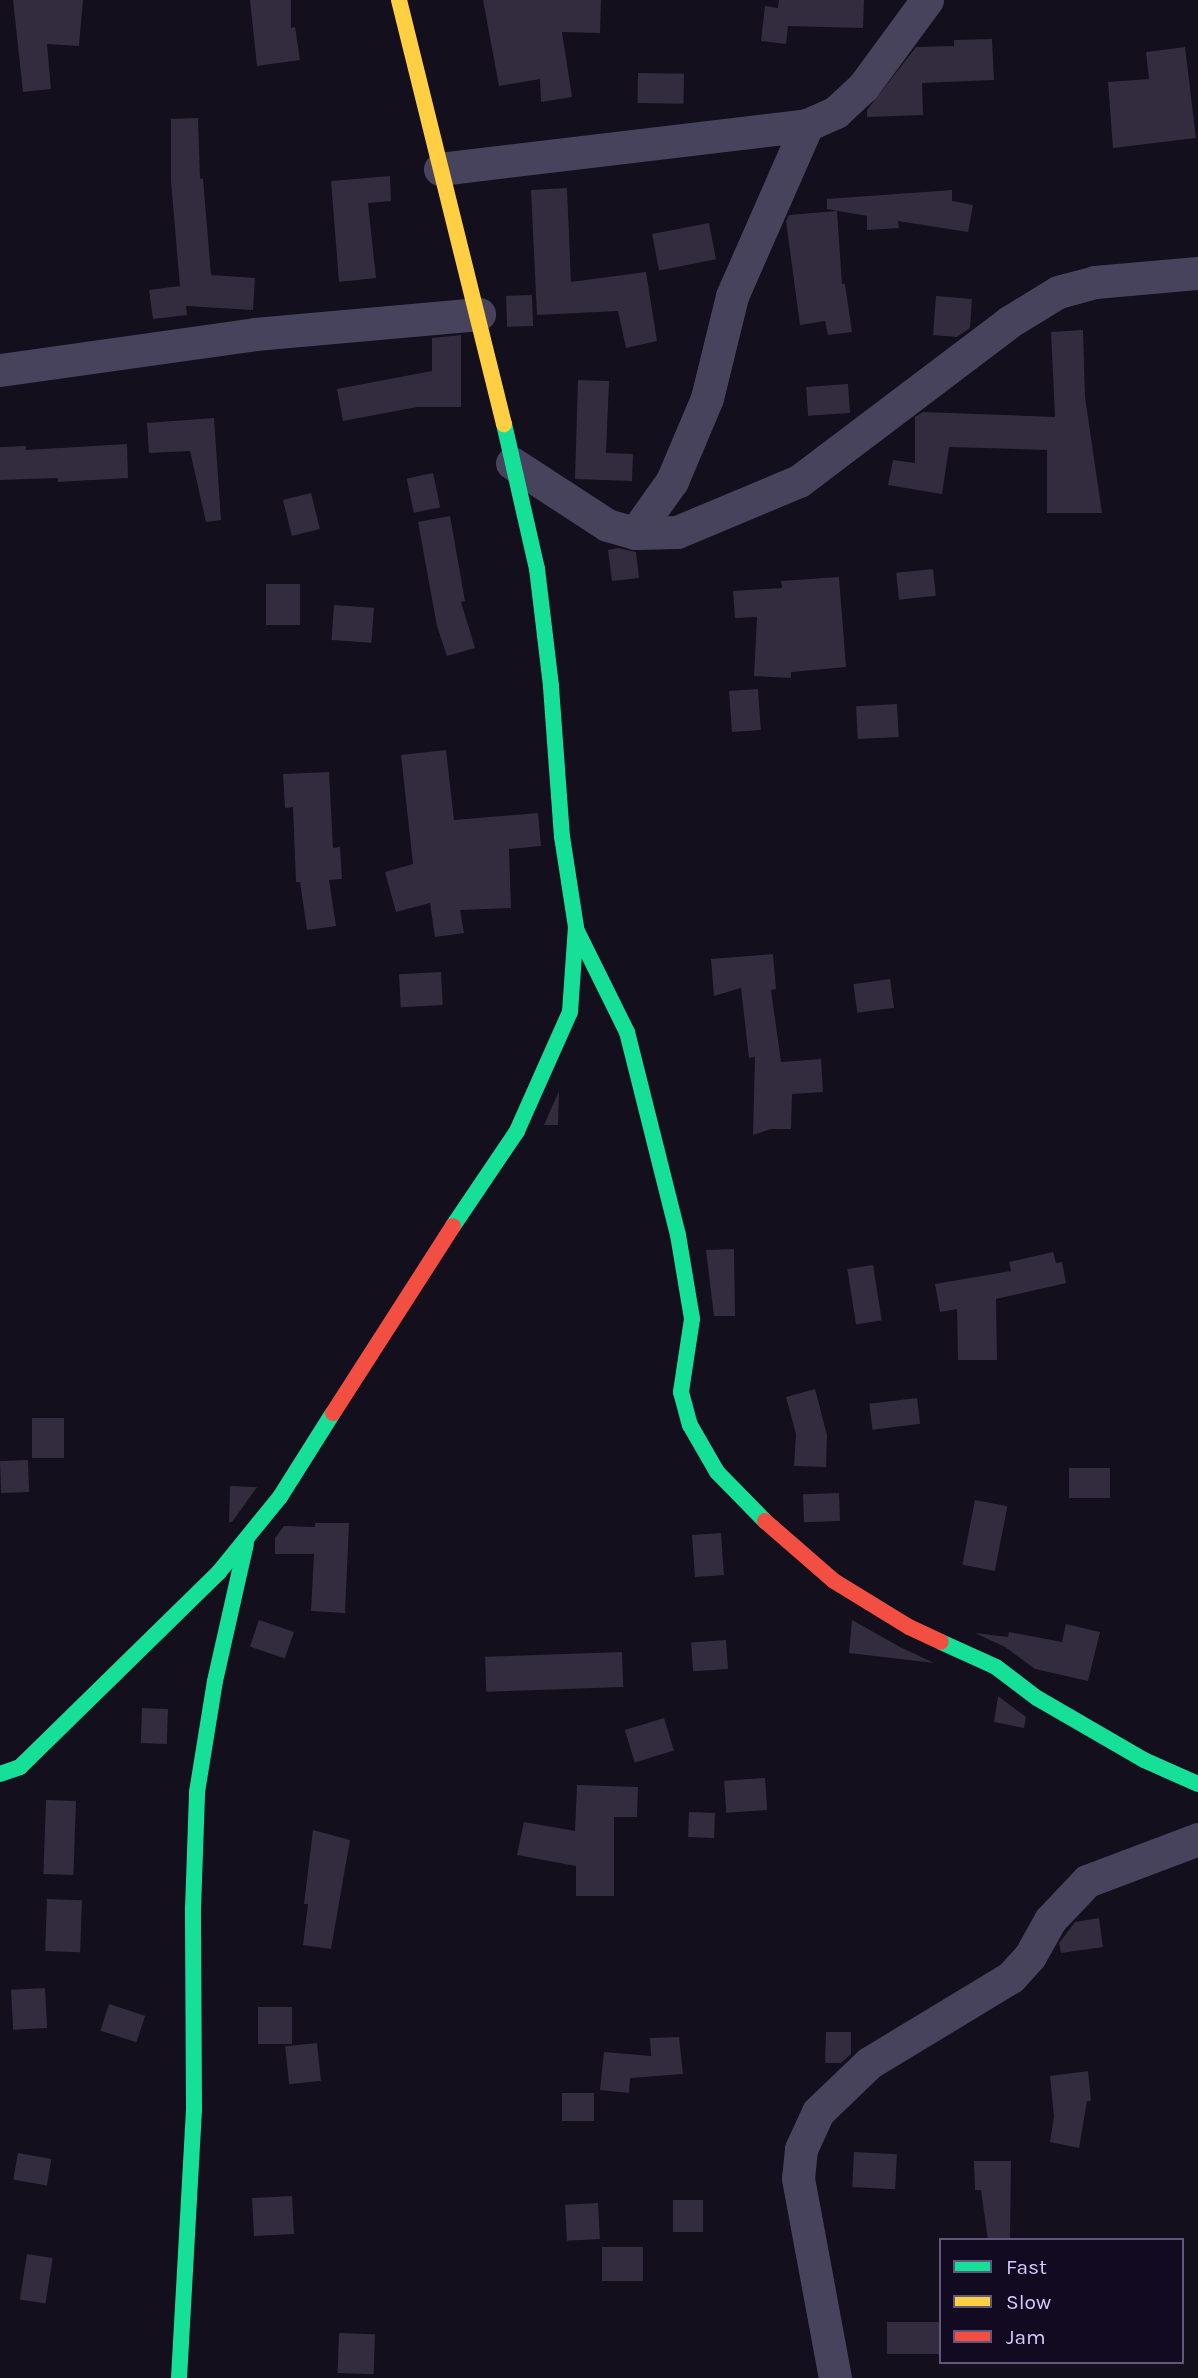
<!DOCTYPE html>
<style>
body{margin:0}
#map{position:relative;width:1198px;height:2378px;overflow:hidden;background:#130f1c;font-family:Karla,sans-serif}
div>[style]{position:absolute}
.building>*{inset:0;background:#322c3e;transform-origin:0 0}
.street>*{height:33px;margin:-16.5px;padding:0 16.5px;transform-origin:16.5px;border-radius:16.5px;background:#48435d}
.fast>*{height:16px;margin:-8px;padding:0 8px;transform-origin:8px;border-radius:8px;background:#16e098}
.slow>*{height:16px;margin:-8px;padding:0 8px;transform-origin:8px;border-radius:8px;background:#ffcf43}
.jam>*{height:16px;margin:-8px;padding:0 8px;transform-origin:8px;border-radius:8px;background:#f24e42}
span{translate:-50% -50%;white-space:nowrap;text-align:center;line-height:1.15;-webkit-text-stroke:6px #110a21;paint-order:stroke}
.legend{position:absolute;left:939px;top:2238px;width:245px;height:126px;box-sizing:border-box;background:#110a21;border:2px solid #61577a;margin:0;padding:9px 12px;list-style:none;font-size:21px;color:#d8caff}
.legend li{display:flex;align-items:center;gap:14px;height:35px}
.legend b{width:35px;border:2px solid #61577a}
</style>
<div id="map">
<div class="building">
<div style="clip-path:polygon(13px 0,83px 0,79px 46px,47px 44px,51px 89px,23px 92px)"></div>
<div style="clip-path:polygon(250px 0,291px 0,291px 28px,295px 27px,300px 60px,257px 66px)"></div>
<div style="clip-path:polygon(483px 0,601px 0,600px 33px,562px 32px,572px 97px,541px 102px,540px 79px,499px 86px)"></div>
<div style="clip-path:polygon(779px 0,864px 0,863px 28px,788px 26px,786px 44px,761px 41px,765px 6px,778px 8px)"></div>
<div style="clip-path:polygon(992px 39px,994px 80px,922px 83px,923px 115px,867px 117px,867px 110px,916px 47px,954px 46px,954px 40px)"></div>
<div style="clip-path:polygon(1185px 47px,1196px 138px,1113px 148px,1108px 82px,1149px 79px,1146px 52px)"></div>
<div style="left:638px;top:73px;width:46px;height:30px;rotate:1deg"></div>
<div style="clip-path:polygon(198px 118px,200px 179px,203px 178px,211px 275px,255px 278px,253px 310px,186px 306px,187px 315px,153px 319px,149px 290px,180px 286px,171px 181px,171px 119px)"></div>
<div style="clip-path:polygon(390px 176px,391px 201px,368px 203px,376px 278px,339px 282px,331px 181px)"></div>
<div style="clip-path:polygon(567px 188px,571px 282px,646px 272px,657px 341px,626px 348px,618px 311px,537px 315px,531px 190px)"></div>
<div style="clip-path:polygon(952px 190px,952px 201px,973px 205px,968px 232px,898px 221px,899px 228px,867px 230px,867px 216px,827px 209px,827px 199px)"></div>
<div style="clip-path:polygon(837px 211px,842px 284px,845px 284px,852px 332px,828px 335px,825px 321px,800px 325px,786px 221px,789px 215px)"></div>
<div style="left:709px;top:223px;width:37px;height:58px;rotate:79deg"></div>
<div style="left:532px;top:295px;width:31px;height:26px;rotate:88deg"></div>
<div style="clip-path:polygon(936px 296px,972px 299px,970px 328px,957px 337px,933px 335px)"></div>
<div style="clip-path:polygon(1083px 330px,1085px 397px,1102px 513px,1047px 513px,1047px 450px,949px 447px,942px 494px,888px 485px,893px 460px,915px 463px,915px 417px,923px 412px,1055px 417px,1051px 332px)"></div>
<div style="clip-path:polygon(461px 335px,461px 407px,417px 407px,343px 421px,337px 389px,432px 371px,432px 338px)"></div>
<div style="clip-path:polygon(578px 380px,609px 381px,606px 453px,633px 454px,632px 481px,575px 479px)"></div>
<div style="left:848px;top:384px;width:29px;height:42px;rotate:86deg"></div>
<div style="clip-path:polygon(214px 418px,221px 520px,206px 522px,190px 451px,149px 453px,147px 423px)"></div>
<div style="clip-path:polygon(127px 444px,128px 478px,58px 482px,58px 478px,0 480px,0 447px,26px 446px,26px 450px)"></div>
<div style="left:433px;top:473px;width:35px;height:27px;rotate:78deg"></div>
<div style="left:311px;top:493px;width:37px;height:29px;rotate:76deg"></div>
<div style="clip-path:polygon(450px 516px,465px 601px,461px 602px,475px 648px,447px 656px,437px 626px,418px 522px)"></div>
<div style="clip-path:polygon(618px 548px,636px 552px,639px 578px,612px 581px,608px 550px)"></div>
<div style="left:933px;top:569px;width:27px;height:37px;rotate:84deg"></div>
<div style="clip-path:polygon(839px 577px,846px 667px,791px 672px,791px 678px,754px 676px,757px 617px,735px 618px,733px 591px,782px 588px,781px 581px)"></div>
<div style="left:266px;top:584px;width:34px;height:41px"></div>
<div style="left:334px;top:605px;width:40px;height:35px;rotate:4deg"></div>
<div style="left:758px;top:689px;width:41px;height:29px;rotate:86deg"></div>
<div style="left:897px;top:704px;width:33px;height:41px;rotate:87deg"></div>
<div style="clip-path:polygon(446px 750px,454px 820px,538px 813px,541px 846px,509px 849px,511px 908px,460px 910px,464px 933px,435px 937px,430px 903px,396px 912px,385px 872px,413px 864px,401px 755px)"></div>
<div style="clip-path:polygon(329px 772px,333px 848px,340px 847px,342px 879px,329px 880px,336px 926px,307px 930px,300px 882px,296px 882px,293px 807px,285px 808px,283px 774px)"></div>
<div style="clip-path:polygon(773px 954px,776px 989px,771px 990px,781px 1062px,821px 1059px,823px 1092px,792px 1094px,791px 1129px,771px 1129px,753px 1135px,755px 1057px,749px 1058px,741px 988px,714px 996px,711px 959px)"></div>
<div style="left:441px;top:972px;width:33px;height:42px;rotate:87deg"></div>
<div style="left:890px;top:979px;width:29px;height:37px;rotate:82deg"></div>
<div style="clip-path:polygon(559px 1091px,558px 1125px,544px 1125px)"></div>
<div style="clip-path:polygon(734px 1249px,735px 1316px,714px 1316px,706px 1250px)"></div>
<div style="clip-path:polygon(1053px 1252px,1056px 1263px,1062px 1262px,1066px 1283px,996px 1299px,997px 1360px,958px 1360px,957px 1309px,940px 1312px,935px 1284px,1011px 1271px,1009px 1262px)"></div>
<div style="left:873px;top:1265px;width:56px;height:26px;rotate:81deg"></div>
<div style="clip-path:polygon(815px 1389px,827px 1435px,826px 1467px,794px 1466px,796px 1434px,786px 1397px)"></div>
<div style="left:917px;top:1398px;width:26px;height:48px;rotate:83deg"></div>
<div style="left:32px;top:1418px;width:32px;height:40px"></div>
<div style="left:28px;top:1460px;width:32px;height:28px;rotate:88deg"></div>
<div style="left:1069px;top:1468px;width:41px;height:30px"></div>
<div style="clip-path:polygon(230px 1486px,257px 1487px,232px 1522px,229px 1522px)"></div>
<div style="left:839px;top:1493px;width:28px;height:36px;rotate:88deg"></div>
<div style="left:975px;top:1500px;width:33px;height:66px;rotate:11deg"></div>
<div style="clip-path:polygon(315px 1523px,349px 1523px,345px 1613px,311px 1611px,314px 1554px,275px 1554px,275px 1538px,284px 1526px,315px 1527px)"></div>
<div style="left:721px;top:1533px;width:42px;height:29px;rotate:86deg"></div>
<div style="left:259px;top:1620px;width:37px;height:28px;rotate:19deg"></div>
<div style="clip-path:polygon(852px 1620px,900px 1647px,934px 1663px,849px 1653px)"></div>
<div style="clip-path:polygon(1066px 1624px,1100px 1632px,1088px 1681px,1035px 1669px,1005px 1647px,975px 1633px,1008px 1637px,1009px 1632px,1062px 1642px)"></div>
<div style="left:726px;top:1640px;width:29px;height:35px;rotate:86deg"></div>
<div style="left:622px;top:1652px;width:35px;height:137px;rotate:88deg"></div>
<div style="clip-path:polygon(998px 1696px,1026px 1717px,1024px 1728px,994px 1722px)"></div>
<div style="left:142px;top:1708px;width:26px;height:35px;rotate:2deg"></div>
<div style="left:664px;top:1718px;width:34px;height:41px;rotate:73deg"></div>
<div style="left:765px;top:1778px;width:32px;height:41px;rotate:86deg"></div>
<div style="clip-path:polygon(577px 1785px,638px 1787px,637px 1817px,614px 1817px,614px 1896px,576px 1896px,576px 1866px,517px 1855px,524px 1822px,575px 1831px)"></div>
<div style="left:46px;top:1800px;width:30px;height:74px;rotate:2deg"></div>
<div style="left:689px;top:1812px;width:26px;height:25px;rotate:2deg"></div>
<div style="clip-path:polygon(313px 1830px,350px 1840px,331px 1949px,303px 1945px,308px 1904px,304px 1904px)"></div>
<div style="left:47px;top:1899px;width:35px;height:52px;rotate:2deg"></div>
<div style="clip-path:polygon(1099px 1918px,1103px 1947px,1061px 1953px,1059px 1943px,1075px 1922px)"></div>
<div style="left:45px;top:1988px;width:40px;height:34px;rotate:87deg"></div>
<div style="left:109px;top:2004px;width:38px;height:28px;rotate:18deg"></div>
<div style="left:292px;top:2007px;width:37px;height:34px;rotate:90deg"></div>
<div style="clip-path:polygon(826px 2032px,851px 2032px,851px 2054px,841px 2063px,825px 2063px)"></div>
<div style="clip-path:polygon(679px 2037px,683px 2074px,630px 2078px,629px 2093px,600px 2090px,604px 2052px,651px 2056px,650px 2038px)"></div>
<div style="left:317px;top:2043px;width:38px;height:32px;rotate:84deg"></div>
<div style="clip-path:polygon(1088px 2071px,1091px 2101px,1087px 2101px,1079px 2148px,1050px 2142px,1054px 2117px,1050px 2076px)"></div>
<div style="left:562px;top:2093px;width:32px;height:28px"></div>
<div style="left:854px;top:2152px;width:43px;height:35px;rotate:3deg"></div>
<div style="left:18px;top:2153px;width:34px;height:27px;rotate:10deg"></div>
<div style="clip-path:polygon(974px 2161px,1011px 2161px,1010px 2240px,988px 2240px,981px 2190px,975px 2190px)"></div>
<div style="left:292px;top:2196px;width:38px;height:40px;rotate:87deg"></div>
<div style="left:703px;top:2200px;width:32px;height:30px;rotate:90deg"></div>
<div style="left:598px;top:2203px;width:36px;height:33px;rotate:87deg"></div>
<div style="left:602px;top:2247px;width:41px;height:34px"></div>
<div style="left:27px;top:2254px;width:26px;height:46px;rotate:9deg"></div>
<div style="left:941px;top:2322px;width:32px;height:54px;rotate:90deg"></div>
<div style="left:339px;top:2333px;width:36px;height:40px;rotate:2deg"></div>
</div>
<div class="street">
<div style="left:440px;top:169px;width:370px;rotate:-6.8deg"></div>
<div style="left:807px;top:125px;width:32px;rotate:-24deg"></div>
<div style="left:836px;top:112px;width:37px;rotate:-43deg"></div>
<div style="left:863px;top:87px;width:108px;rotate:-53.7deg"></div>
<div style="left:0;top:370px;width:258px;rotate:-8deg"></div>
<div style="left:255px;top:334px;width:225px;rotate:-5.1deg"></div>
<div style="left:512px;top:463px;width:113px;rotate:33.1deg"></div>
<div style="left:607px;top:525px;width:29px;rotate:16deg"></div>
<div style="left:635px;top:533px;width:42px;rotate:-1.4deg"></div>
<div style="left:677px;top:532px;width:132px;rotate:-22.7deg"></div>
<div style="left:799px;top:481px;width:263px;rotate:-37.1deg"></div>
<div style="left:1009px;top:322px;width:57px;rotate:-31.5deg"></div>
<div style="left:1058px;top:292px;width:38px;rotate:-15deg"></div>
<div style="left:1095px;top:282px;width:103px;rotate:-5deg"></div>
<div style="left:635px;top:533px;width:64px;rotate:-54.6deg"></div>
<div style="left:672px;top:481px;width:90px;rotate:-67.1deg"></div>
<div style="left:707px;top:398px;width:105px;rotate:-76.2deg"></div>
<div style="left:732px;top:296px;width:187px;rotate:-66.3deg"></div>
<div style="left:835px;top:2378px;width:203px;rotate:-100.5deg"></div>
<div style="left:798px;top:2178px;width:29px;rotate:-84deg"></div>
<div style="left:801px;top:2149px;width:41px;rotate:-65.3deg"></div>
<div style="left:818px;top:2112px;width:71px;rotate:-43.9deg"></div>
<div style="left:869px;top:2063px;width:166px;rotate:-31.2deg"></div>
<div style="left:1011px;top:1977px;width:28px;rotate:-48deg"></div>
<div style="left:1030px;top:1956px;width:41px;rotate:-60.9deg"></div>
<div style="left:1050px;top:1920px;width:54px;rotate:-46.5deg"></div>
<div style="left:1087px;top:1881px;width:119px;rotate:-20.7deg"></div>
</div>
<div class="fast">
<div style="left:576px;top:929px;width:115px;rotate:63.7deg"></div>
<div style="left:627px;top:1032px;width:209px;rotate:75.9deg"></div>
<div style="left:678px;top:1235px;width:85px;rotate:80.5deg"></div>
<div style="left:692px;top:1319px;width:74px;rotate:98.6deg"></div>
<div style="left:681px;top:1392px;width:34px;rotate:75deg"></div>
<div style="left:690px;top:1425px;width:54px;rotate:60.1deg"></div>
<div style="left:717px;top:1472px;width:69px;rotate:45.6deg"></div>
<div style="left:453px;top:1226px;width:115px;rotate:-56deg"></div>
<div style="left:517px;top:1131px;width:130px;rotate:-66deg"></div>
<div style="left:570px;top:1012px;width:85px;rotate:-86deg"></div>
<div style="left:576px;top:927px;width:91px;rotate:-98.8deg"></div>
<div style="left:562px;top:837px;width:151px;rotate:-94.2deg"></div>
<div style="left:551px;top:686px;width:118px;rotate:-96.8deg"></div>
<div style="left:537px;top:569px;width:149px;rotate:-102.8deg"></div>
<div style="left:941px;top:1642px;width:60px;rotate:24.4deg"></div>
<div style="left:996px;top:1667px;width:51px;rotate:37.1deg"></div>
<div style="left:1037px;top:1698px;width:124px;rotate:30.1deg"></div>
<div style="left:1144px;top:1760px;width:59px;rotate:24deg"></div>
<div style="left:0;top:1774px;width:21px;rotate:-19deg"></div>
<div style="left:20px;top:1767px;width:279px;rotate:-44.4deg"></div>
<div style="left:219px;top:1572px;width:97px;rotate:-50.9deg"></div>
<div style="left:280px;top:1497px;width:99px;rotate:-57.8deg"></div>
<div style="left:179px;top:2378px;width:268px;rotate:-86.8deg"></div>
<div style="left:194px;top:2110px;width:201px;rotate:-90.3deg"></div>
<div style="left:193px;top:1909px;width:117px;rotate:-88deg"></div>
<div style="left:197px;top:1792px;width:112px;rotate:-80.8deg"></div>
<div style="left:215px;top:1681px;width:141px;rotate:-77.3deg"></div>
</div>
<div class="slow">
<div style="left:399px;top:0;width:437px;rotate:76.1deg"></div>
</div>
<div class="jam">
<div style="left:333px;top:1413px;width:222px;rotate:-57.3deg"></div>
<div style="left:765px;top:1521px;width:91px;rotate:41deg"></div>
<div style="left:834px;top:1581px;width:88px;rotate:31.5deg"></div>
<div style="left:909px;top:1627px;width:35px;rotate:25deg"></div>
</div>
<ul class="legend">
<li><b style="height:9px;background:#16e098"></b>Fast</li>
<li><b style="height:9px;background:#ffcf43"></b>Slow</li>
<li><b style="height:9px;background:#f24e42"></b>Jam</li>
</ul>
</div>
